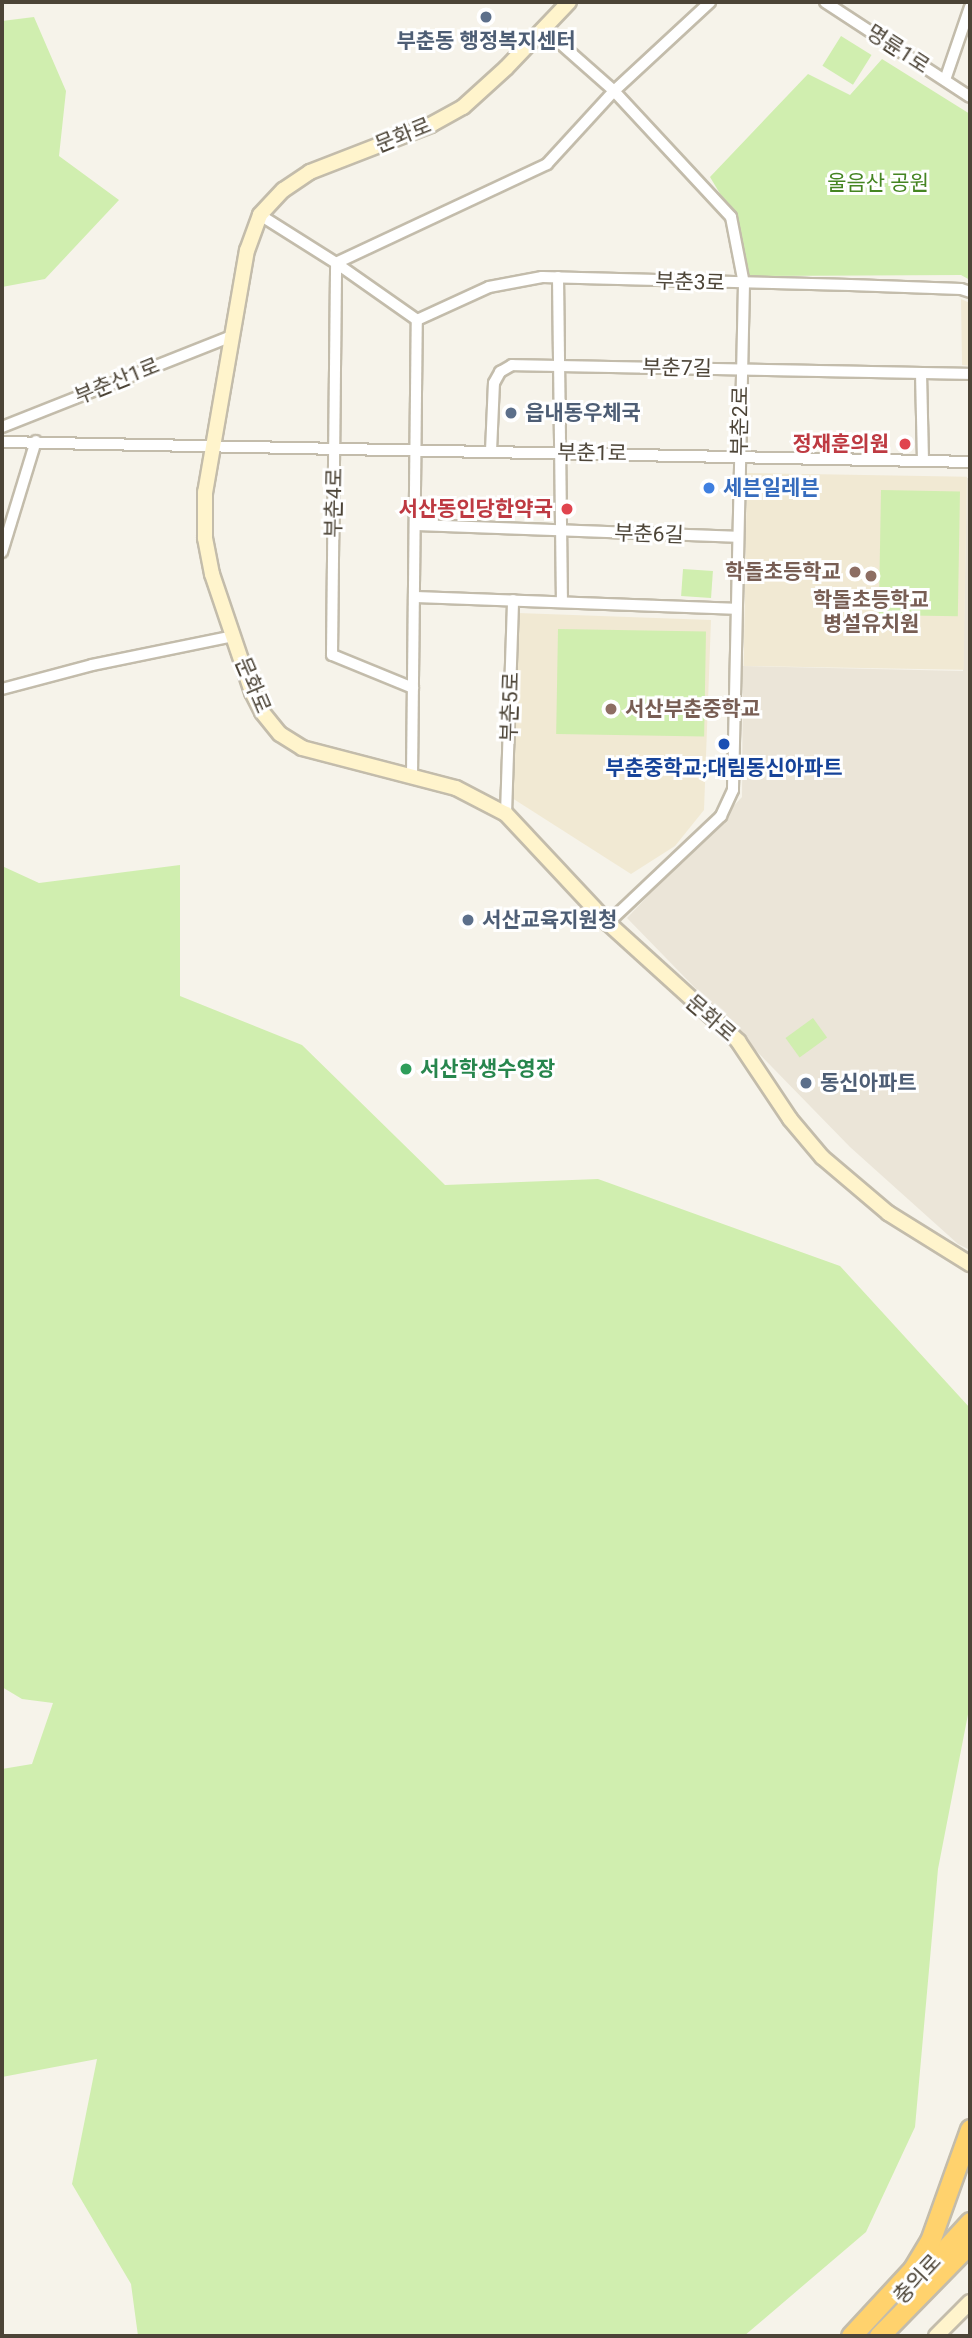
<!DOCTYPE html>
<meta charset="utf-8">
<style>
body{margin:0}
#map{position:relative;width:972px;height:2338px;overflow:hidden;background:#f6f3ea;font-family:Roboto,"Noto Sans KR",sans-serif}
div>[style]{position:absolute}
.residential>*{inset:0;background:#ebe5d8}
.education>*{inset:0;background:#f1e9d3;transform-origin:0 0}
.green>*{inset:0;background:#d0eeaf;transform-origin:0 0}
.roads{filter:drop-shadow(2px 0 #c3bcab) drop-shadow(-2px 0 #c3bcab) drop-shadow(0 2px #c3bcab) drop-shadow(0 -2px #c3bcab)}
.street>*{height:10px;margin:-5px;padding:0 5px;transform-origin:5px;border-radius:5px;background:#fff}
.secondary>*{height:14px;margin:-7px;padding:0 7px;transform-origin:7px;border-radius:7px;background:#fff4cc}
.highway>*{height:19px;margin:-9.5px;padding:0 9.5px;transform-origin:9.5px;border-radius:9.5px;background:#ffd26d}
.dots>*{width:19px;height:19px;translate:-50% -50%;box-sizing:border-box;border:4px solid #fff;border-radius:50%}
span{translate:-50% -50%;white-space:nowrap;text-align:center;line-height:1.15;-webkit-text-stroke:6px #fff;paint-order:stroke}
.service-label{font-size:21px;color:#4e5e75;font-weight:700}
.left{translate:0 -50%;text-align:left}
.street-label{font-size:21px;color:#4c4437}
.park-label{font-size:21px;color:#458522}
.health-label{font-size:21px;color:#be3a42;font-weight:700}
.right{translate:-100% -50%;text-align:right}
.shop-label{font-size:21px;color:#366cbe;font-weight:700}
.education-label{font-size:21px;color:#785e54;font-weight:700}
.transit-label{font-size:21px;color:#164399;font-weight:700}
.leisure-label{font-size:21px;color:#27864d;font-weight:700}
.frame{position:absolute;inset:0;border:4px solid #4c4437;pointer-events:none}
</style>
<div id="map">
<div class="residential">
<div style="clip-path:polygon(967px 478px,970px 478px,970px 1250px,958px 1244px,850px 1147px,627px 918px,742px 797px,743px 666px,963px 671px)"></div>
</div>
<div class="education">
<div style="clip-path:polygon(961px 299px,970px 303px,970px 366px,962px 365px)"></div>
<div style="left:747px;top:473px;width:220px;height:193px;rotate:1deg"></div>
<div style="clip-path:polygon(518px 613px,711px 620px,704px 810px,675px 846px,631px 874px,512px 798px)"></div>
</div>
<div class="green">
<div style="clip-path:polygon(34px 17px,66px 91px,59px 156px,119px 200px,45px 279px,2px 287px,2px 21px)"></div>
<div style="left:841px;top:36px;width:36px;height:35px;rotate:32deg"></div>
<div style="clip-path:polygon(882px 59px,970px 114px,970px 280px,961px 275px,745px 276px,737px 222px,710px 177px,808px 74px,850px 95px)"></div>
<div style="left:881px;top:490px;width:79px;height:125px;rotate:1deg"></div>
<div style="left:683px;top:569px;width:30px;height:27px;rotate:4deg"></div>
<div style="left:558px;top:629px;width:148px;height:105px;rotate:1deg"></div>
<div style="clip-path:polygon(180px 865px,180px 996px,302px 1045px,445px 1185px,598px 1179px,840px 1266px,970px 1408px,970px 1704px,938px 1869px,915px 2127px,866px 2232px,744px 2336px,138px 2336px,131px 2284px,72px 2184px,97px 2059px,2px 2077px,2px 1769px,32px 1764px,53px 1703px,22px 1699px,2px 1687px,2px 866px,39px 883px)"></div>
<div style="left:813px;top:1018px;width:24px;height:34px;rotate:54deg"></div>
</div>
<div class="roads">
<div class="street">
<div style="left:825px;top:2px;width:173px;rotate:33.2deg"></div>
<div style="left:544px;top:29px;width:94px;rotate:41.5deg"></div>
<div style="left:614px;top:91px;width:172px;rotate:47.1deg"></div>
<div style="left:731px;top:217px;width:68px;rotate:79deg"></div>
<div style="left:744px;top:284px;width:506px;rotate:91.25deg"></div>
<div style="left:733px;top:790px;width:29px;rotate:115deg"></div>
<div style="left:721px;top:816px;width:156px;rotate:136.6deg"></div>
<div style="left:945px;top:80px;width:77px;rotate:-71.1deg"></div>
<div style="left:260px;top:215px;width:90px;rotate:32.3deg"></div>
<div style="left:336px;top:263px;width:99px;rotate:35.1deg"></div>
<div style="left:558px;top:277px;width:325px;rotate:89.3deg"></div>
<div style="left:921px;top:373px;width:88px;rotate:88.7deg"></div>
<div style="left:2px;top:427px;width:247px;rotate:-21.6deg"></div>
<div style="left:2px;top:442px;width:968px;rotate:1.18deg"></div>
<div style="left:491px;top:451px;width:68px;rotate:-87.5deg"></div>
<div style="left:494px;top:383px;width:13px;rotate:-61deg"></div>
<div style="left:500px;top:372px;width:14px;rotate:-30deg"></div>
<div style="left:512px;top:365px;width:458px;rotate:1.1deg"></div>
<div style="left:415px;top:525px;width:323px;rotate:2.1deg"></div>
<div style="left:2px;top:552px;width:116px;rotate:-73deg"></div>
<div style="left:414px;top:597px;width:322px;rotate:2.1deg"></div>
<div style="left:413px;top:688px;width:87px;rotate:-157.8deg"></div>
<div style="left:332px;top:655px;width:392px;rotate:-89.4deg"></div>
<div style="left:336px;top:263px;width:233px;rotate:-25.1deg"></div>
<div style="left:547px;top:164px;width:99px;rotate:-47.5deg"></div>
<div style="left:614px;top:91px;width:131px;rotate:-42.8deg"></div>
<div style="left:2px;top:689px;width:93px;rotate:-14.9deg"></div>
<div style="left:92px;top:665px;width:144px;rotate:-11.6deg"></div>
<div style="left:412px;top:776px;width:456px;rotate:-89.4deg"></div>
<div style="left:417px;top:320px;width:79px;rotate:-24.6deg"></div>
<div style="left:489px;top:287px;width:54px;rotate:-10.7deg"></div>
<div style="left:542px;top:277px;width:308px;rotate:1.5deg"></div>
<div style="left:850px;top:285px;width:111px;rotate:2.1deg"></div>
<div style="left:961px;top:289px;width:9px;rotate:18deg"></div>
<div style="left:506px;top:814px;width:214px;rotate:-88.1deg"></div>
</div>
<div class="secondary">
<div style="left:569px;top:2px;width:91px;rotate:133.7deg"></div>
<div style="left:506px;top:68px;width:58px;rotate:137.8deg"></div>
<div style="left:463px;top:107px;width:37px;rotate:151deg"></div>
<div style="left:431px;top:125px;width:130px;rotate:158.8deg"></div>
<div style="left:310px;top:172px;width:32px;rotate:146deg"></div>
<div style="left:283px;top:190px;width:34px;rotate:133deg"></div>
<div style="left:260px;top:215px;width:37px;rotate:110deg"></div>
<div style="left:247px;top:250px;width:246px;rotate:99.8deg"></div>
<div style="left:205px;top:492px;width:46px;rotate:90deg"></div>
<div style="left:205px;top:538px;width:37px;rotate:79deg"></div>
<div style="left:212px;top:574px;width:125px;rotate:71.3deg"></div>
<div style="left:252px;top:692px;width:22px;rotate:63deg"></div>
<div style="left:262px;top:712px;width:28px;rotate:51deg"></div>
<div style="left:280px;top:734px;width:26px;rotate:32deg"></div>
<div style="left:302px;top:748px;width:159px;rotate:14.6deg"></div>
<div style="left:456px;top:788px;width:56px;rotate:27.5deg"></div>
<div style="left:506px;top:814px;width:149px;rotate:46.9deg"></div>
<div style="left:608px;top:923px;width:176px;rotate:42.2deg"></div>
<div style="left:738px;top:1041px;width:94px;rotate:56.3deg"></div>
<div style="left:790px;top:1119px;width:50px;rotate:49.9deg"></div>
<div style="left:822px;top:1157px;width:87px;rotate:40.3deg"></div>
<div style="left:888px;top:1213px;width:97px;rotate:31.9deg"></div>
<div style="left:936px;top:2336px;width:48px;rotate:-45deg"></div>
</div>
<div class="highway">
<div style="left:916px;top:2281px;width:80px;rotate:-47.5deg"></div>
<div style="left:851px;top:2336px;width:91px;rotate:-47.2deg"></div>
<div style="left:913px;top:2269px;width:33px;rotate:-59deg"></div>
<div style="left:930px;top:2241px;width:119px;rotate:-70.3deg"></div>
<div style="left:879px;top:2336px;width:130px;rotate:-45.6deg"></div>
</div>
</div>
<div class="dots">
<div style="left:486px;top:17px;background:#5c6f8a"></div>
<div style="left:511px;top:413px;background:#5c6f8a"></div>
<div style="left:905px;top:444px;background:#e0444e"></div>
<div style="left:709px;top:488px;background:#3f7fe0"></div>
<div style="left:567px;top:509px;background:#e0444e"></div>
<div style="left:855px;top:572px;background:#8d6e63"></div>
<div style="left:871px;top:576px;background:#8d6e63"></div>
<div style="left:611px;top:709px;background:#8d6e63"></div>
<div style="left:724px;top:744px;background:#1a4fb4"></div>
<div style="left:468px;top:920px;background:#5c6f8a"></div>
<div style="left:406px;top:1069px;background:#2e9e5b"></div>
<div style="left:806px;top:1083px;background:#5c6f8a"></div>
</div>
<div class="service-label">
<span style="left:486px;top:41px">부춘동 행정복지센터</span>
<span class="left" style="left:525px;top:413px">읍내동우체국</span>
<span class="left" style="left:482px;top:920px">서산교육지원청</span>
<span class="left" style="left:820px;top:1083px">동신아파트</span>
</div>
<div class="street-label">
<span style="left:898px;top:49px;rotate:33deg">명륜1로</span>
<span style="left:403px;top:135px;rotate:-22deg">문화로</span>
<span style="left:690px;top:282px;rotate:2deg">부춘3로</span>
<span style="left:677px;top:368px;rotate:1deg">부춘7길</span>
<span style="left:117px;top:381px;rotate:-22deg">부춘산1로</span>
<span style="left:740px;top:421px;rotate:-89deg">부춘2로</span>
<span style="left:592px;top:453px;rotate:1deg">부춘1로</span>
<span style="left:334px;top:503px;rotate:-89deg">부춘4로</span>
<span style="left:649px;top:534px;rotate:2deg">부춘6길</span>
<span style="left:253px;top:685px;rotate:67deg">문화로</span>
<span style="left:510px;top:707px;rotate:-88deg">부춘5로</span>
<span style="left:711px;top:1018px;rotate:41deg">문화로</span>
<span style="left:917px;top:2279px;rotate:-47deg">충의로</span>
</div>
<div class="park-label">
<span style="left:878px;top:183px">울음산 공원</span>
</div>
<div class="health-label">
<span class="right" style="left:889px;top:444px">정재훈의원</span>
<span class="right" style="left:553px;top:509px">서산동인당한약국</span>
</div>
<div class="shop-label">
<span class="left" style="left:723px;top:488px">세븐일레븐</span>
</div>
<div class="education-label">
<span class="right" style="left:841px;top:572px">학돌초등학교</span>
<span style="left:871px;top:612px">학돌초등학교<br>병설유치원</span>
<span class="left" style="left:625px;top:709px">서산부춘중학교</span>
</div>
<div class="transit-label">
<span style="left:724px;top:768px">부춘중학교;대림동신아파트</span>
</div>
<div class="leisure-label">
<span class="left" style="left:420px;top:1069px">서산학생수영장</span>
</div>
<div class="frame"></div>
</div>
